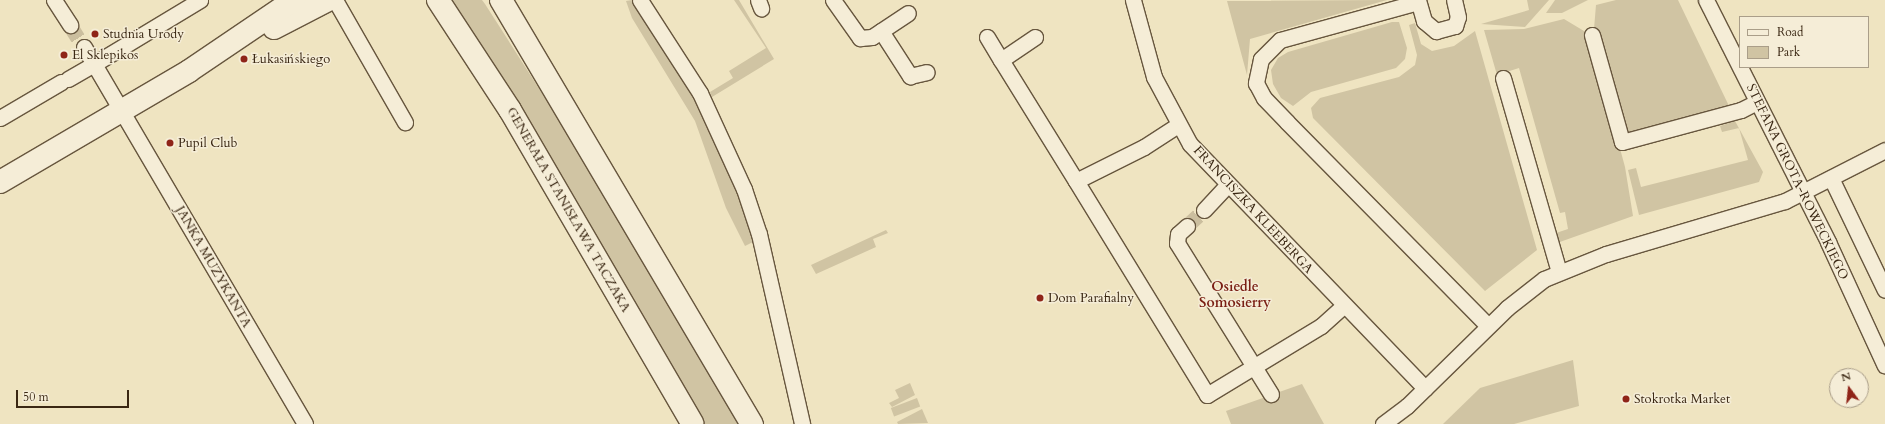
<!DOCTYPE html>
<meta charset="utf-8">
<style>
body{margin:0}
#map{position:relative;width:1885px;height:424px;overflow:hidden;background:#efe4c1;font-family:Cardo,serif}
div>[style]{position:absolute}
.green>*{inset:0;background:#d0c4a3;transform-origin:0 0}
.street-tunnel>*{height:15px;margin-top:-7.5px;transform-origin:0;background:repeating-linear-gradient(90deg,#cbbe9e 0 15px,transparent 0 23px)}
.roads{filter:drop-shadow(1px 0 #67563e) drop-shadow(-1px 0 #67563e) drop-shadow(0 1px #67563e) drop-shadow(0 -1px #67563e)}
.street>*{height:15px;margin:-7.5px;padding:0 7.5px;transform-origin:7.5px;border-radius:7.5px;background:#f5edd7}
.secondary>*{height:22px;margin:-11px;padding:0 11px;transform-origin:11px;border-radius:11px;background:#f5edd7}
.dots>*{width:11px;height:11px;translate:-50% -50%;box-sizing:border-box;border:2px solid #f5edd7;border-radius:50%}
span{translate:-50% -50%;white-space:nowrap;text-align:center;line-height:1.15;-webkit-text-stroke:3px #f5edd7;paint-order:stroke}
.poi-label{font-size:13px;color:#3a2713}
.left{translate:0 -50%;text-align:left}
.street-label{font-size:13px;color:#3a2713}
.neighbourhood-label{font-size:14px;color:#7a1f14;font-weight:700}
.legend{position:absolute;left:1739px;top:16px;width:130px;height:52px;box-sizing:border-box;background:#f5edd7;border:1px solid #aa9e89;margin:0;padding:5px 7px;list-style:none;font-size:12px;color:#3a2713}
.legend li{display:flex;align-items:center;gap:8px;height:20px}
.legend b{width:20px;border:1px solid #aa9e89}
.north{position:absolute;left:1829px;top:368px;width:40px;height:40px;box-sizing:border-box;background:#f5edd7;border:1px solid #aa9e89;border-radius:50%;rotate:345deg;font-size:11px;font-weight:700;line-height:16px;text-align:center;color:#3a2713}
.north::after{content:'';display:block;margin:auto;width:14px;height:18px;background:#8f2418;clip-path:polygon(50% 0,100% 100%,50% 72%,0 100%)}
.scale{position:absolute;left:16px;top:390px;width:113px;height:18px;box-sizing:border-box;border:2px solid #3a2713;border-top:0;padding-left:5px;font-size:12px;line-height:14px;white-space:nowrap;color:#3a2713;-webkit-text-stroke:3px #f5edd7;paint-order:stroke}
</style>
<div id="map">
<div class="green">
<div style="clip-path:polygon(451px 0,482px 0,485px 4px,609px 198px,740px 424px,704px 424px,503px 80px)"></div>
<div style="clip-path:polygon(632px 0,670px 56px,702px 113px,741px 197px,753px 242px,745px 246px,726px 208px,695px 121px,632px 18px,626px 1px)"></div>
<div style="clip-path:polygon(734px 0,739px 0,774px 59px,712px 97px,710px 92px,733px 78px,729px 71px,766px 48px)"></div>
<div style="clip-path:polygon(1387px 0,1250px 39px,1247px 75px,1227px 1px)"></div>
<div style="clip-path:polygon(1527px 0,1549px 0,1525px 27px,1481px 24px,1529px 10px)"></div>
<div style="clip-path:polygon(1555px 0,1588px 0,1562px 13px,1546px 13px)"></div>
<div style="clip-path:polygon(1616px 0,1678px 0,1729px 106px,1622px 134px,1594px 29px,1596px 5px)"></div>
<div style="clip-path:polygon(1564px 19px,1589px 34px,1625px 167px,1633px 216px,1557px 243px,1553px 234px,1568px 229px,1565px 212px,1560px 213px,1519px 68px,1497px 75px,1484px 30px,1524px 29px)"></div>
<div style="clip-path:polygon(1392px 22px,1399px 22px,1407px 48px,1405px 59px,1396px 68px,1311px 92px,1293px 106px,1281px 98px,1273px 84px,1271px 70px,1278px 58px,1288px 52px)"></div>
<div style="clip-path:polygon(1415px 23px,1421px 44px,1432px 51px,1454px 46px,1475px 31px,1537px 250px,1485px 291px,1313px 118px,1311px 108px,1320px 98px,1399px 77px,1415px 65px,1417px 55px,1409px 25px)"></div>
<div style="clip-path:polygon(1735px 121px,1763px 172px,1759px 182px,1639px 215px,1628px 170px,1636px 168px,1641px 187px,1748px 160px,1739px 128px,1722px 132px,1720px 126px)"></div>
<div style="clip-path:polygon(886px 230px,888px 233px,873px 239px,876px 247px,816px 274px,811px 265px)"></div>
<div style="clip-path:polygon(1573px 360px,1579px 406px,1514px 424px,1443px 424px,1480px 388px)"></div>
<div style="clip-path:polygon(910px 383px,915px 395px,892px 407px,889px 403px,899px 398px,895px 390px)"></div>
<div style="clip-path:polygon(1302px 384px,1324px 424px,1231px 424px,1226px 411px)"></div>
<div style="left:917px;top:398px;width:9px;height:28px;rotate:69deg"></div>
<div style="clip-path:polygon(922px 409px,928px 423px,898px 424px,897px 422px)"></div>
</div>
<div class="street-tunnel">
<div style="left:70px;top:25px;width:26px;rotate:58deg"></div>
<div style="left:1187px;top:226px;width:23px;rotate:-43deg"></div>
</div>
<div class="roads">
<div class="street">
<div style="left:54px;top:0;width:30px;rotate:57deg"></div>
<div style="left:335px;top:0;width:141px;rotate:60.2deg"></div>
<div style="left:640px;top:0;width:111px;rotate:57.2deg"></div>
<div style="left:700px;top:93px;width:106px;rotate:65.4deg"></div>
<div style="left:744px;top:189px;width:47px;rotate:71.6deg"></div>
<div style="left:759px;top:234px;width:195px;rotate:77.2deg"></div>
<div style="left:758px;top:0;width:9px;rotate:69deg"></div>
<div style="left:833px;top:0;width:47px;rotate:54.6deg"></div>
<div style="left:860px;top:38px;width:12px;rotate:-5deg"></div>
<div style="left:872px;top:37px;width:43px;rotate:-33.7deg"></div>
<div style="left:1133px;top:0;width:80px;rotate:74.7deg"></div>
<div style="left:1154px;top:77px;width:76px;rotate:61.8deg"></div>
<div style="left:1190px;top:144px;width:339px;rotate:46.1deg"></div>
<div style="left:1418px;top:0;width:22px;rotate:74deg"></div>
<div style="left:1424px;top:21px;width:16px;rotate:40deg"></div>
<div style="left:1436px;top:31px;width:20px;rotate:-15deg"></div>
<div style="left:1455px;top:26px;width:9px;rotate:-72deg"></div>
<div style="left:1458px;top:17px;width:17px;rotate:-103deg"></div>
<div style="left:1706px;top:0;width:271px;rotate:63.2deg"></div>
<div style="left:1828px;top:242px;width:136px;rotate:65.3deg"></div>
<div style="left:1418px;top:2px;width:143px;rotate:164.6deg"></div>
<div style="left:1280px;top:40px;width:27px;rotate:135deg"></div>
<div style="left:1261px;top:59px;width:25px;rotate:102deg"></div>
<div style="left:1256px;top:83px;width:17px;rotate:62deg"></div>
<div style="left:1264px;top:98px;width:33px;rotate:46deg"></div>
<div style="left:1287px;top:122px;width:286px;rotate:45.4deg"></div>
<div style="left:881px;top:31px;width:54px;rotate:57.2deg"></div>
<div style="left:910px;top:76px;width:17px;rotate:-13deg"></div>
<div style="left:1592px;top:35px;width:111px;rotate:74.3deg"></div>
<div style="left:1622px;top:142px;width:123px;rotate:-15.1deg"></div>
<div style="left:1741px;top:110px;width:18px;rotate:-27deg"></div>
<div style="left:987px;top:37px;width:27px;rotate:59deg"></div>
<div style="left:1035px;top:37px;width:41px;rotate:145.9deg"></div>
<div style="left:1001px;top:60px;width:142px;rotate:58.2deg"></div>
<div style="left:1076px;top:181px;width:76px;rotate:-26.6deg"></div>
<div style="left:1144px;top:147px;width:40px;rotate:-32.9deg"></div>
<div style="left:84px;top:47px;width:20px;rotate:60deg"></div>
<div style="left:94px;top:64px;width:124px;rotate:-31.1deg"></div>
<div style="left:1503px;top:78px;width:202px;rotate:73.9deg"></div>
<div style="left:68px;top:79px;width:30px;rotate:-30deg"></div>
<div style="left:94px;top:64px;width:417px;rotate:59.6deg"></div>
<div style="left:0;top:118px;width:71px;rotate:-30.5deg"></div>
<div style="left:1831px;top:178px;width:124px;rotate:64.3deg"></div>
<div style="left:1076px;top:181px;width:251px;rotate:58.5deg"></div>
<div style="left:1207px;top:395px;width:133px;rotate:-31.2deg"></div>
<div style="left:1321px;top:326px;width:31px;rotate:-42deg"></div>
<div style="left:1204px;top:210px;width:33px;rotate:-47deg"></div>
<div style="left:1187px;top:226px;width:12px;rotate:138deg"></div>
<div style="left:1178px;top:234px;width:9px;rotate:96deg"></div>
<div style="left:1177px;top:243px;width:178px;rotate:58.1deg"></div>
<div style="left:1383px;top:424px;width:30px;rotate:-37deg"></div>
<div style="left:1407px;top:406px;width:140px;rotate:-44.4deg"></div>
<div style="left:1507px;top:308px;width:47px;rotate:-38.1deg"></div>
<div style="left:1544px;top:279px;width:67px;rotate:-22deg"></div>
<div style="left:1606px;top:254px;width:187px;rotate:-16.5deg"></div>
<div style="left:1785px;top:201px;width:112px;rotate:-27deg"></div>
</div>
<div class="secondary">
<div style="left:438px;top:0;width:131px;rotate:56.8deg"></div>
<div style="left:510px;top:110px;width:363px;rotate:59.8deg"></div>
<div style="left:501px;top:0;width:493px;rotate:59.4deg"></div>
<div style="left:274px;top:28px;width:61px;rotate:-27.4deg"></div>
<div style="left:0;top:182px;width:219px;rotate:-30.4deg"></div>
<div style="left:189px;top:71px;width:127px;rotate:-34.1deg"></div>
</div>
</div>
<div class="dots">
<div style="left:95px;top:34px;background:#8f2418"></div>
<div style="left:64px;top:55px;background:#8f2418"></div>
<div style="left:244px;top:59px;background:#8f2418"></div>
<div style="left:170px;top:143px;background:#8f2418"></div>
<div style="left:1040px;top:298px;background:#8f2418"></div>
<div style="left:1626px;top:399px;background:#8f2418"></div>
</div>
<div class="poi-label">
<span class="left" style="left:103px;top:34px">Studnia Urody</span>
<span class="left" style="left:72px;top:55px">El Sklepikos</span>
<span class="left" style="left:252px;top:59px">Łukasińskiego</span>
<span class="left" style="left:178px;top:143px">Pupil Club</span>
<span class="left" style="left:1048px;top:298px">Dom Parafialny</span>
<span class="left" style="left:1634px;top:399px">Stokrotka Market</span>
</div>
<div class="street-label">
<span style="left:1797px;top:182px;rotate:64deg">STEFANA GROTA-ROWECKIEGO</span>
<span style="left:568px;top:210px;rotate:60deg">GENERAŁA STANISŁAWA TACZAKA</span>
<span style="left:1253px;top:210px;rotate:47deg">FRANCISZKA KLEEBERGA</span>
<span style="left:213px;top:267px;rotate:60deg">JANKA MUZYKANTA</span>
</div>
<div class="neighbourhood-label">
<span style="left:1235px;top:295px">Osiedle<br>Somosierry</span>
</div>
<ul class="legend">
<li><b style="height:5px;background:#f5edd7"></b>Road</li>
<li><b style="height:11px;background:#d0c4a3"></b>Park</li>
</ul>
<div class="north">N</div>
<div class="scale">50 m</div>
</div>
